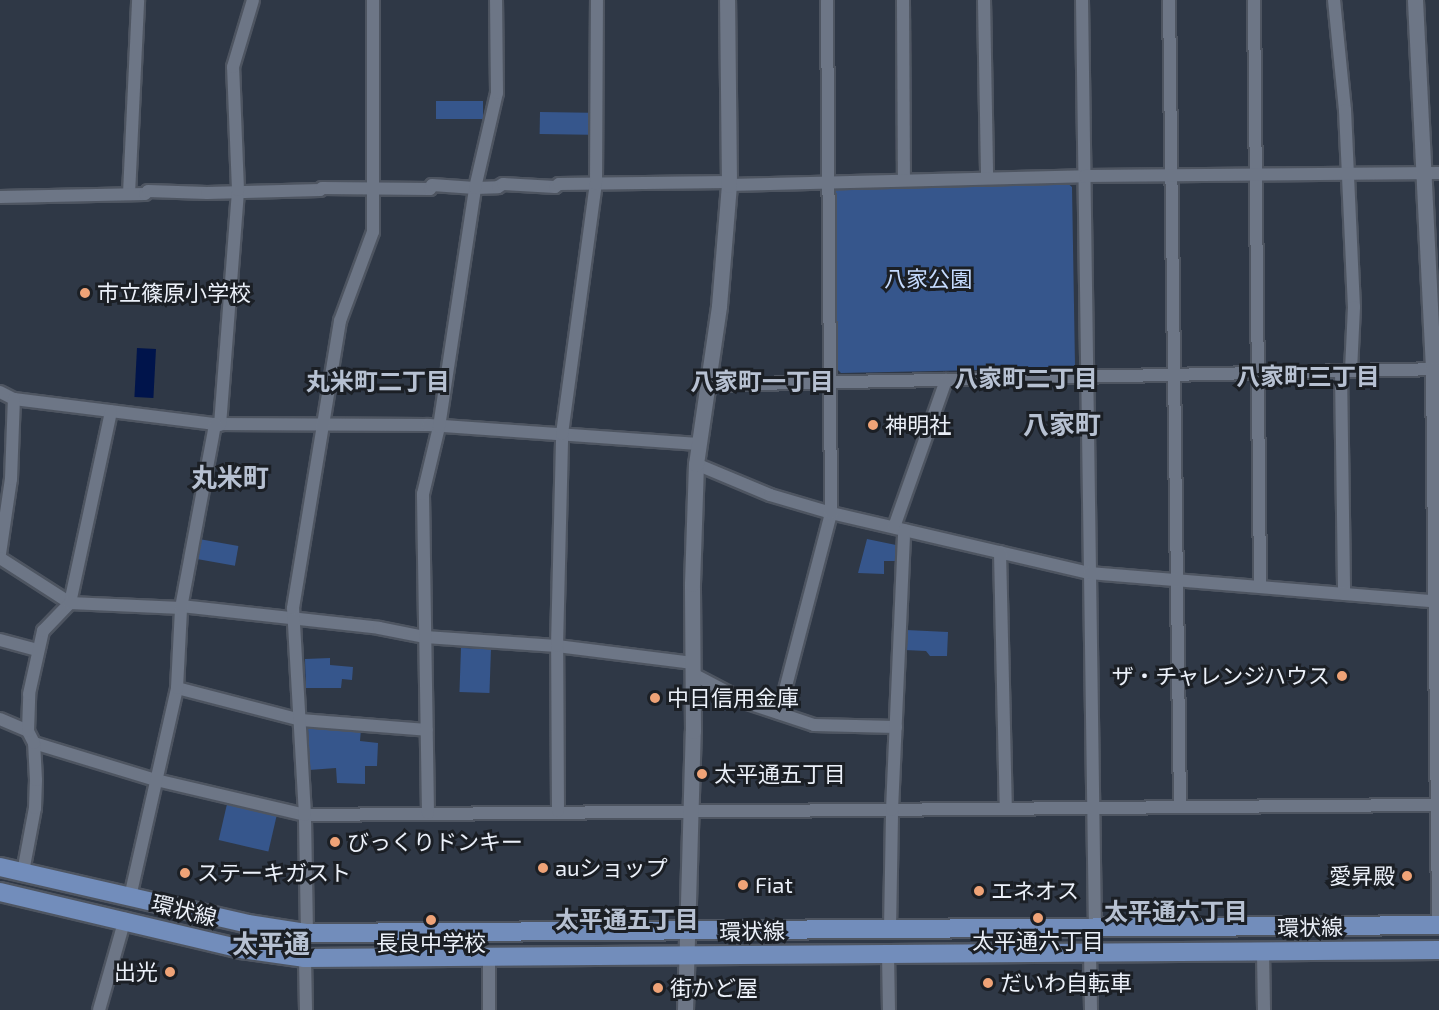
<!DOCTYPE html>
<meta charset="utf-8">
<style>
body{margin:0}
#map{position:relative;width:1439px;height:1010px;overflow:hidden;background:#2f3846;font-family:"Exo 2","Noto Sans JP",sans-serif}
div>[style]{position:absolute}
.green>*{inset:0;background:#36568c;transform-origin:0 0}
.water>*{inset:0;background:#00144b;transform-origin:0 0}
.roads{filter:drop-shadow(2px 0 #4e5561) drop-shadow(-2px 0 #4e5561) drop-shadow(0 2px #4e5561) drop-shadow(0 -2px #4e5561)}
.minor>*{height:12px;margin:-6px;padding:0 6px;transform-origin:6px;border-radius:6px;background:#6d7686}
.tertiary>*{height:15px;margin:-7.5px;padding:0 7.5px;transform-origin:7.5px;border-radius:7.5px;background:#6d7686}
.primary>*{height:18px;margin:-9px;padding:0 9px;transform-origin:9px;border-radius:9px;background:#728dbb}
.dots>*{width:16px;height:16px;translate:-50% -50%;box-sizing:border-box;border:3px solid #1b1f25;border-radius:50%}
span{translate:-50% -50%;white-space:nowrap;text-align:center;line-height:1.15;-webkit-text-stroke:6px #1b1f25;paint-order:stroke}
.park-label{font-size:22px;color:#c5dbff}
.poi-label{font-size:22px;color:#ebf0f9}
.left{translate:0 -50%;text-align:left}
.right{translate:-100% -50%;text-align:right}
.street-label{font-size:22px;color:#ebf0f9}
.neighbourhood-label{font-size:24px;color:#b7c1d2;font-weight:700}
.quarter-label{font-size:26px;color:#b7c1d2;font-weight:700}
</style>
<div id="map">
<div class="green">
<div style="left:483px;top:101px;width:18px;height:47px;rotate:90deg"></div>
<div style="left:540px;top:112px;width:49px;height:22px;rotate:1deg"></div>
<div style="clip-path:polygon(1066px 182px,1072px 187px,1075px 365px,1073px 368px,841px 373px,836px 368px,833px 188px,940px 183px,946px 187px)"></div>
<div style="left:199px;top:539px;width:40px;height:20px;rotate:10deg"></div>
<div style="clip-path:polygon(867px 539px,896px 545px,895px 561px,884px 561px,884px 574px,858px 573px)"></div>
<div style="clip-path:polygon(906px 630px,948px 632px,947px 656px,930px 656px,926px 651px,905px 650px)"></div>
<div style="left:461px;top:648px;width:30px;height:44px;rotate:2deg"></div>
<div style="clip-path:polygon(330px 658px,330px 665px,353px 667px,352px 680px,342px 679px,341px 688px,306px 688px,305px 659px)"></div>
<div style="clip-path:polygon(312px 724px,361px 729px,360px 741px,378px 743px,377px 766px,365px 766px,365px 784px,337px 783px,336px 768px,309px 770px,308px 729px)"></div>
<div style="left:227px;top:804px;width:51px;height:37px;rotate:13deg"></div>
</div>
<div class="water">
<div style="left:137px;top:348px;width:19px;height:49px;rotate:3deg"></div>
</div>
<div class="roads">
<div class="minor">
<div style="left:903px;top:0;width:180px;rotate:89.7deg"></div>
<div style="left:984px;top:0;width:178px;rotate:89deg"></div>
<div style="left:1082px;top:0;width:928px;rotate:89.2deg"></div>
<div style="left:1169px;top:0;width:807px;rotate:89.22deg"></div>
<div style="left:1254px;top:0;width:587px;rotate:89.41deg"></div>
<div style="left:1334px;top:0;width:111px;rotate:84.3deg"></div>
<div style="left:1345px;top:110px;width:197px;rotate:87.4deg"></div>
<div style="left:1354px;top:307px;width:64px;rotate:92.7deg"></div>
<div style="left:729px;top:185px;width:356px;rotate:-1.4deg"></div>
<div style="left:1085px;top:176px;width:354px;rotate:-0.5deg"></div>
<div style="left:129px;top:194px;width:194px;rotate:-87.3deg"></div>
<div style="left:0;top:197px;width:145px;rotate:-1.2deg"></div>
<div style="left:145px;top:194px;width:4px;rotate:-45deg"></div>
<div style="left:148px;top:191px;width:59px;rotate:1.9deg"></div>
<div style="left:207px;top:193px;width:113px;rotate:-1.5deg"></div>
<div style="left:320px;top:190px;width:3px;rotate:-45deg"></div>
<div style="left:322px;top:188px;width:108px;rotate:0.5deg"></div>
<div style="left:430px;top:189px;width:4px;rotate:-63deg"></div>
<div style="left:432px;top:185px;width:43px;rotate:4deg"></div>
<div style="left:475px;top:188px;width:23px;rotate:-2deg"></div>
<div style="left:498px;top:187px;width:6px;rotate:-31deg"></div>
<div style="left:503px;top:184px;width:52px;rotate:3.3deg"></div>
<div style="left:555px;top:187px;width:5px;rotate:-37deg"></div>
<div style="left:559px;top:184px;width:170px;rotate:-0.7deg"></div>
<div style="left:1341px;top:371px;width:223px;rotate:89.2deg"></div>
<div style="left:708px;top:385px;width:731px;rotate:-1.25deg"></div>
<div style="left:0;top:392px;width:16px;rotate:27deg"></div>
<div style="left:14px;top:399px;width:203px;rotate:7.1deg"></div>
<div style="left:215px;top:424px;width:213px;rotate:0.3deg"></div>
<div style="left:428px;top:425px;width:272px;rotate:4deg"></div>
<div style="left:220px;top:425px;width:236px;rotate:-85.6deg"></div>
<div style="left:238px;top:190px;width:123px;rotate:-92.3deg"></div>
<div style="left:233px;top:67px;width:70px;rotate:-73.4deg"></div>
<div style="left:696px;top:464px;width:80px;rotate:22.7deg"></div>
<div style="left:770px;top:495px;width:64px;rotate:16.4deg"></div>
<div style="left:831px;top:513px;width:265px;rotate:13.1deg"></div>
<div style="left:1089px;top:573px;width:351px;rotate:4.7deg"></div>
<div style="left:894px;top:527px;width:156px;rotate:-70.5deg"></div>
<div style="left:1000px;top:552px;width:256px;rotate:88.7deg"></div>
<div style="left:0;top:554px;width:76px;rotate:-81.7deg"></div>
<div style="left:11px;top:479px;width:80px;rotate:-87.9deg"></div>
<div style="left:0;top:558px;width:83px;rotate:32.7deg"></div>
<div style="left:70px;top:603px;width:196px;rotate:-77.9deg"></div>
<div style="left:181px;top:606px;width:199px;rotate:6.3deg"></div>
<div style="left:379px;top:628px;width:47px;rotate:11.1deg"></div>
<div style="left:425px;top:637px;width:132px;rotate:3.9deg"></div>
<div style="left:557px;top:646px;width:137px;rotate:7.1deg"></div>
<div style="left:0;top:640px;width:38px;rotate:15deg"></div>
<div style="left:693px;top:674px;width:62px;rotate:27.8deg"></div>
<div style="left:748px;top:703px;width:70px;rotate:18.4deg"></div>
<div style="left:814px;top:725px;width:82px;rotate:1.4deg"></div>
<div style="left:177px;top:688px;width:128px;rotate:14.5deg"></div>
<div style="left:301px;top:720px;width:126px;rotate:4.5deg"></div>
<div style="left:779px;top:713px;width:207px;rotate:-75.4deg"></div>
<div style="left:831px;top:513px;width:513px;rotate:-90.45deg"></div>
<div style="left:0;top:719px;width:30px;rotate:23deg"></div>
<div style="left:34px;top:743px;width:127px;rotate:16.9deg"></div>
<div style="left:156px;top:780px;width:153px;rotate:13.2deg"></div>
<div style="left:305px;top:815px;width:1134px;rotate:-0.51deg"></div>
<div style="left:558px;top:811px;width:165px;rotate:-90.3deg"></div>
<div style="left:557px;top:646px;width:212px;rotate:-88.6deg"></div>
<div style="left:562px;top:434px;width:252px;rotate:-82.3deg"></div>
<div style="left:596px;top:184px;width:184px;rotate:-89.7deg"></div>
<div style="left:428px;top:813px;width:319px;rotate:-90.9deg"></div>
<div style="left:423px;top:494px;width:69px;rotate:-76.6deg"></div>
<div style="left:439px;top:427px;width:242px;rotate:-81.4deg"></div>
<div style="left:475px;top:188px;width:98px;rotate:-77deg"></div>
<div style="left:497px;top:93px;width:93px;rotate:-90.6deg"></div>
<div style="left:23px;top:872px;width:65px;rotate:-79.4deg"></div>
<div style="left:35px;top:808px;width:28px;rotate:-88deg"></div>
<div style="left:36px;top:780px;width:37px;rotate:-93deg"></div>
<div style="left:34px;top:743px;width:13px;rotate:-117deg"></div>
<div style="left:28px;top:731px;width:37px;rotate:-88deg"></div>
<div style="left:29px;top:694px;width:65px;rotate:-77.5deg"></div>
<div style="left:43px;top:631px;width:39px;rotate:-46deg"></div>
<div style="left:70px;top:603px;width:111px;rotate:2.6deg"></div>
<div style="left:130px;top:897px;width:214px;rotate:-77.3deg"></div>
<div style="left:177px;top:688px;width:80px;rotate:-87.1deg"></div>
<div style="left:181px;top:608px;width:187px;rotate:-79.5deg"></div>
<div style="left:890px;top:929px;width:119px;rotate:-89deg"></div>
<div style="left:892px;top:810px;width:280px;rotate:-87.5deg"></div>
<div style="left:307px;top:933px;width:118px;rotate:-91deg"></div>
<div style="left:305px;top:815px;width:207px;rotate:-93.3deg"></div>
<div style="left:293px;top:608px;width:291px;rotate:-80.7deg"></div>
<div style="left:340px;top:321px;width:95px;rotate:-69.7deg"></div>
<div style="left:373px;top:232px;width:232px;rotate:-90deg"></div>
<div style="left:1090px;top:952px;width:58px;rotate:89deg"></div>
<div style="left:1263px;top:952px;width:58px;rotate:89deg"></div>
<div style="left:888px;top:954px;width:56px;rotate:89deg"></div>
<div style="left:305px;top:958px;width:52px;rotate:88.9deg"></div>
<div style="left:99px;top:1010px;width:95px;rotate:-74.1deg"></div>
<div style="left:489px;top:1010px;width:53px;rotate:-90deg"></div>
</div>
<div class="tertiary">
<div style="left:1415px;top:0;width:369px;rotate:87.2deg"></div>
<div style="left:1433px;top:369px;width:549px;rotate:89.37deg"></div>
<div style="left:685px;top:1010px;width:279px;rotate:-88.4deg"></div>
<div style="left:693px;top:731px;width:147px;rotate:-90.4deg"></div>
<div style="left:692px;top:584px;width:120px;rotate:-88.1deg"></div>
<div style="left:696px;top:464px;width:160px;rotate:-81.7deg"></div>
<div style="left:719px;top:306px;width:121px;rotate:-85.3deg"></div>
<div style="left:729px;top:185px;width:185px;rotate:-90.6deg"></div>
</div>
<div class="primary">
<div style="left:0;top:867px;width:254px;rotate:12.9deg"></div>
<div style="left:248px;top:924px;width:60px;rotate:8.7deg"></div>
<div style="left:307px;top:933px;width:1132px;rotate:-0.4deg"></div>
<div style="left:0;top:892px;width:249px;rotate:13.3deg"></div>
<div style="left:242px;top:949px;width:64px;rotate:8.1deg"></div>
<div style="left:305px;top:958px;width:1134px;rotate:-0.4deg"></div>
</div>
</div>
<div class="dots">
<div style="left:85px;top:293px;background:#efa377"></div>
<div style="left:873px;top:425px;background:#efa377"></div>
<div style="left:1342px;top:676px;background:#efa377"></div>
<div style="left:655px;top:698px;background:#efa377"></div>
<div style="left:702px;top:774px;background:#efa377"></div>
<div style="left:335px;top:842px;background:#efa377"></div>
<div style="left:543px;top:868px;background:#efa377"></div>
<div style="left:185px;top:873px;background:#efa377"></div>
<div style="left:1407px;top:876px;background:#efa377"></div>
<div style="left:743px;top:885px;background:#efa377"></div>
<div style="left:979px;top:891px;background:#efa377"></div>
<div style="left:1038px;top:918px;background:#efa377"></div>
<div style="left:431px;top:920px;background:#efa377"></div>
<div style="left:170px;top:972px;background:#efa377"></div>
<div style="left:988px;top:983px;background:#efa377"></div>
<div style="left:658px;top:988px;background:#efa377"></div>
</div>
<div class="park-label">
<span style="left:928px;top:279px">八家公園</span>
</div>
<div class="poi-label">
<span class="left" style="left:97px;top:293px">市立篠原小学校</span>
<span class="left" style="left:885px;top:425px">神明社</span>
<span class="right" style="left:1330px;top:676px">ザ・チャレンジハウス</span>
<span class="left" style="left:667px;top:698px">中日信用金庫</span>
<span class="left" style="left:714px;top:774px">太平通五丁目</span>
<span class="left" style="left:347px;top:842px">びっくりドンキー</span>
<span class="left" style="left:555px;top:868px">auショップ</span>
<span class="left" style="left:197px;top:873px">ステーキガスト</span>
<span class="right" style="left:1395px;top:876px">愛昇殿</span>
<span class="left" style="left:755px;top:885px">Fiat</span>
<span class="left" style="left:991px;top:891px">エネオス</span>
<span style="left:1038px;top:941px">太平通六丁目</span>
<span style="left:431px;top:943px">長良中学校</span>
<span class="right" style="left:158px;top:972px">出光</span>
<span class="left" style="left:1000px;top:983px">だいわ自転車</span>
<span class="left" style="left:670px;top:988px">街かど屋</span>
</div>
<div class="street-label">
<span style="left:184px;top:910px;rotate:14deg">環状線</span>
<span style="left:1310px;top:927px;rotate:-1deg">環状線</span>
<span style="left:752px;top:931px;rotate:-1deg">環状線</span>
</div>
<div class="neighbourhood-label">
<span style="left:1308px;top:376px">八家町三丁目</span>
<span style="left:1026px;top:378px">八家町二丁目</span>
<span style="left:378px;top:381px">丸米町二丁目</span>
<span style="left:762px;top:381px">八家町一丁目</span>
<span style="left:1176px;top:911px">太平通六丁目</span>
<span style="left:627px;top:919px">太平通五丁目</span>
</div>
<div class="quarter-label">
<span style="left:1062px;top:424px">八家町</span>
<span style="left:230px;top:477px">丸米町</span>
<span style="left:271px;top:943px">太平通</span>
</div>
</div>
